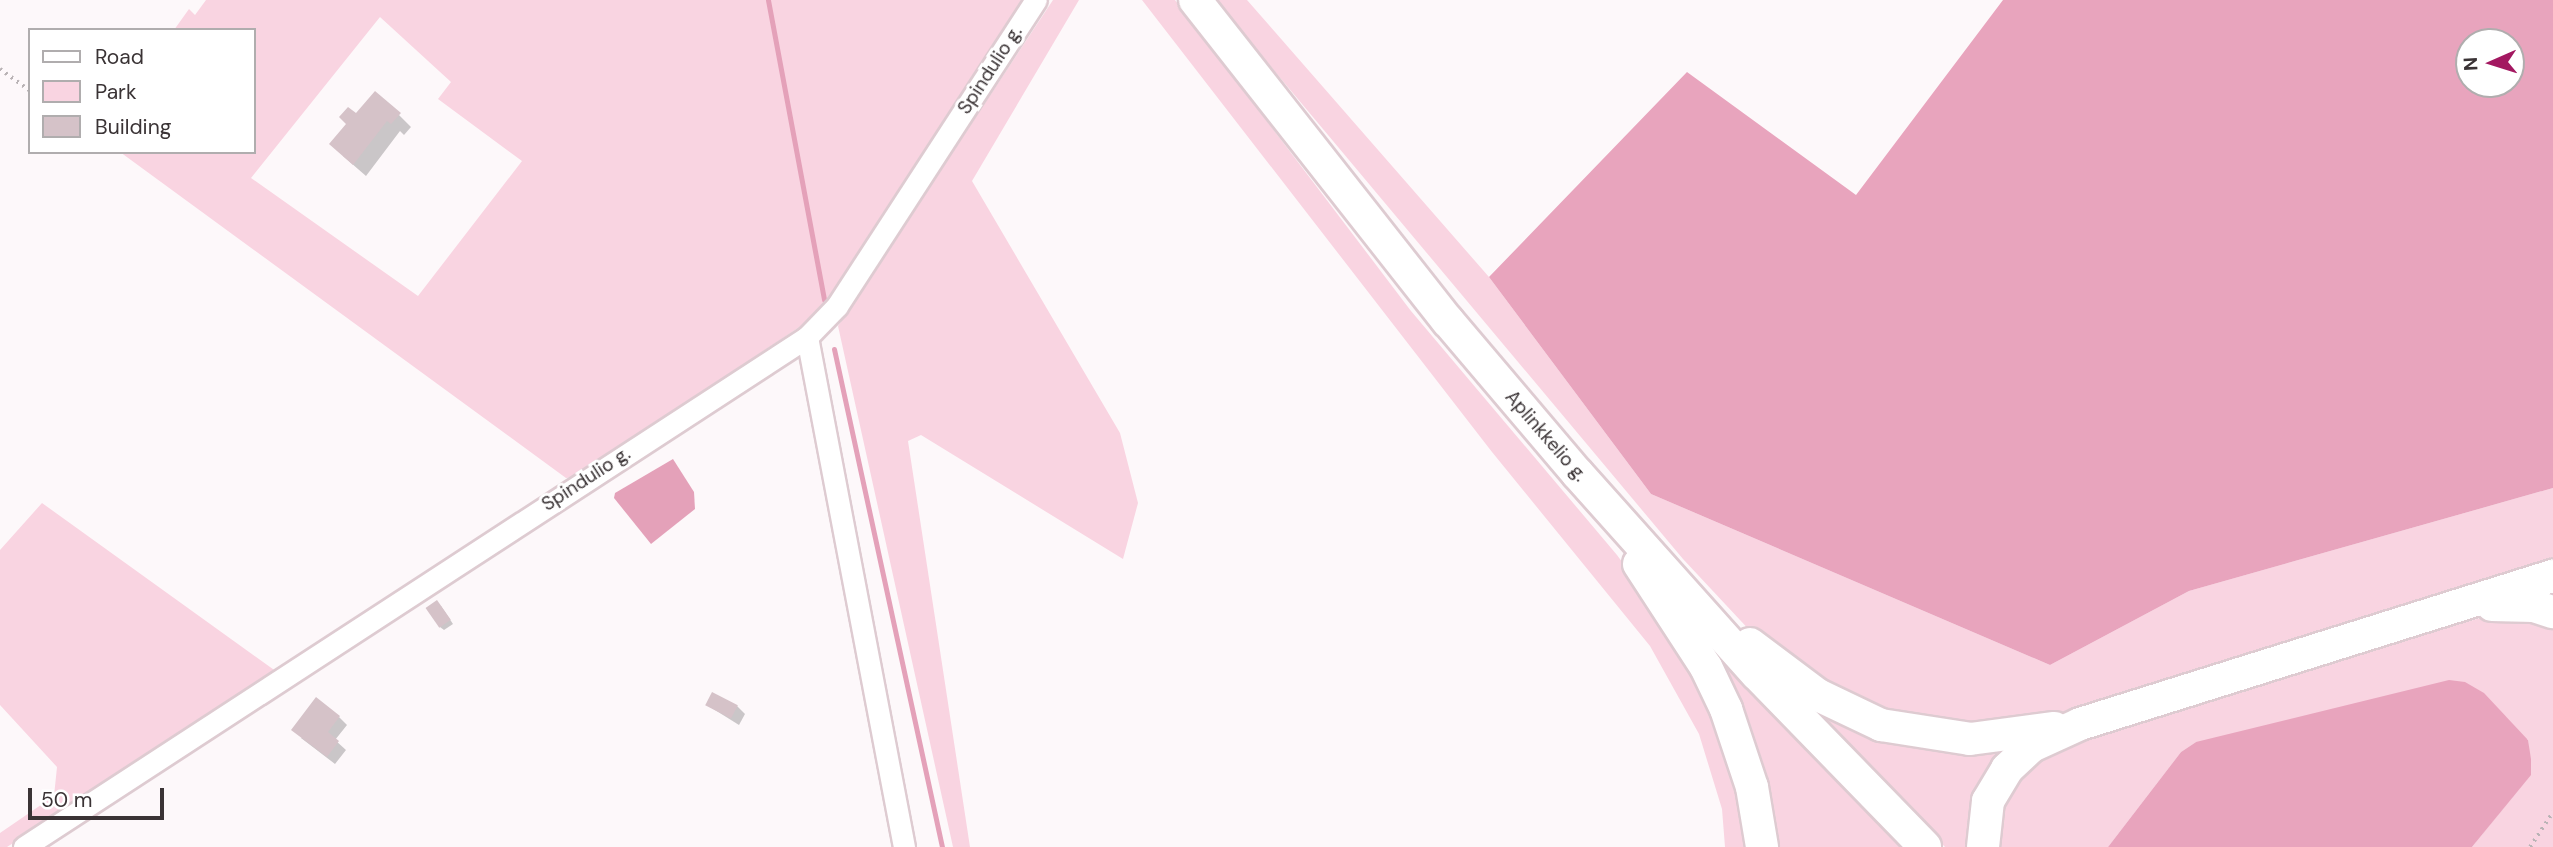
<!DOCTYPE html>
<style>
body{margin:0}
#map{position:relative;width:2553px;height:847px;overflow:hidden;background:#fdf8fa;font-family:"DM Sans",sans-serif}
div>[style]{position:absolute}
.green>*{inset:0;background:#f9d4e1}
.forest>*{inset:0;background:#e8a4bd}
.water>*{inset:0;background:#e4a1b9}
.shadow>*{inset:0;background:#0003}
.stream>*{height:5px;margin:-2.5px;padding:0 2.5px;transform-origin:2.5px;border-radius:2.5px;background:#e4a1b9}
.building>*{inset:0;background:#d5c2c8;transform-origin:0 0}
.path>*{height:3.5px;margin-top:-1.75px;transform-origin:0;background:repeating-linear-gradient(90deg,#b9b3b5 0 2px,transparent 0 7px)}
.roads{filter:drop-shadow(2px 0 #decbd1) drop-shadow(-2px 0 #decbd1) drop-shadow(0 2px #decbd1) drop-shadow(0 -2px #decbd1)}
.minor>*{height:21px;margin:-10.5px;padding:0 10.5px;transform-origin:10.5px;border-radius:10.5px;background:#fff}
.highway>*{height:32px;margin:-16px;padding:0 16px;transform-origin:16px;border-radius:16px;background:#fff}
span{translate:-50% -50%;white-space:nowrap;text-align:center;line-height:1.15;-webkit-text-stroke:6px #fff;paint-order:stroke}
.street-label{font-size:19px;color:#3a3335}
.legend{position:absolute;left:28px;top:28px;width:228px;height:126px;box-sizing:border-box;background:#fff;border:2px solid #b0adae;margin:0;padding:9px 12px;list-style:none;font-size:21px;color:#3a3335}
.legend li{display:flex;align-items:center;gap:14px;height:35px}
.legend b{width:35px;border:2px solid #b0adae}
.north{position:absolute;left:2455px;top:28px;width:70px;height:70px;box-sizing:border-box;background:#fff;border:2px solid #b0adae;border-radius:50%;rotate:267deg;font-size:19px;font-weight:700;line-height:28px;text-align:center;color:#3a3335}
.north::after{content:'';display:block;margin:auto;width:24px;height:32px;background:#a31861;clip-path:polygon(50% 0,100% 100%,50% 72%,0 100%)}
.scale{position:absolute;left:28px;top:788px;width:136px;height:32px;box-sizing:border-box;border:4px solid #3a3335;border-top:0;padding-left:9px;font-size:21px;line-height:24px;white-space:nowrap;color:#3a3335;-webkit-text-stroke:5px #fff;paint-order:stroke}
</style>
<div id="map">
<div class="green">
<div style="clip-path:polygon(evenodd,206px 0,1026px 0,834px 296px,816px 316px,575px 477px,566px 478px,120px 152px,254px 152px,254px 30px,174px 30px,189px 9px,195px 15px,206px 0,380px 17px,451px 82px,438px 99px,522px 161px,418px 296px,251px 178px,380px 17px)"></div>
<div style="clip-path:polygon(1053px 0,1079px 0,972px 181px,1120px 433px,1138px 503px,1123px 559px,921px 435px,908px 441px,970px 847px,953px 847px,838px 326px)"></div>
<div style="clip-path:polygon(1142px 0,1175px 0,1411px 311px,1617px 555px,1674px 633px,1730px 744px,1753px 847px,1725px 847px,1722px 809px,1699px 734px,1650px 646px,1492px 452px)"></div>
<div style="clip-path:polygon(1215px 0,1247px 0,1489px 277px,1651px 494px,2050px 665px,2189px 591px,2553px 488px,2553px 565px,2082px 712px,1968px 731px,1852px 706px,1754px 635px,1683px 559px)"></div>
<div style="clip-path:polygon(42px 503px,277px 672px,7px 847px,0 847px,0 833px,54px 796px,57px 767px,0 705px,0 550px)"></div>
<div style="clip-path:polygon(2497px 613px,2553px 623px,2553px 847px,2472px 847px,2530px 775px,2528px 739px,2196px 742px,2181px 752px,2108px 847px,1991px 847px,2009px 782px,2060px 742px)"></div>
<div style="clip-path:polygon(1705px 642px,1904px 847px,1773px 847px)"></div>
<div style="clip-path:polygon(1805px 703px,2023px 742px,1969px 847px,1945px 847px)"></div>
</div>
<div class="forest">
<div style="clip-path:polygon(evenodd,2003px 0,2553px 0,2553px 488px,2189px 591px,2050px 665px,1651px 494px,1489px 277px,1687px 72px,1856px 195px,2003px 0,2469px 42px,2511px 42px,2511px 84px,2469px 84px,2469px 42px)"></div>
<div style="clip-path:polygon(2449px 680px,2465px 682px,2484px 693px,2528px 740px,2531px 759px,2531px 775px,2472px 847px,2108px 847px,2181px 752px,2196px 742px)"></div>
</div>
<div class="water">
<div style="clip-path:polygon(673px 459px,694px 492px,695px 509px,651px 544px,614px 498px,615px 493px)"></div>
</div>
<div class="shadow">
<div style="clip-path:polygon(356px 115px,399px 115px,411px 127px,404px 135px,400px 131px,366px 176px,343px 156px)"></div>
<div style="clip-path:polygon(441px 606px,453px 624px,444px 630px,440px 627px)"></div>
<div style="clip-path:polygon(707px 705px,737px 706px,745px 714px,739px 725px)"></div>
<div style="clip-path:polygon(339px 717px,347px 725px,335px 740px,346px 750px,335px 764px,301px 738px)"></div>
</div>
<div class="stream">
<div style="left:768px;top:0;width:305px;rotate:79.4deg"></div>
<div style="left:834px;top:349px;width:510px;rotate:77.76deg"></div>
</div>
<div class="building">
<div style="clip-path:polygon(375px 91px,401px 113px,391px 124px,387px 121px,353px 165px,329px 144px,346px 124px,339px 117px,348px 107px,356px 113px)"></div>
<div style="left:437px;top:600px;width:24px;height:14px;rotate:55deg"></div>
<div style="left:712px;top:692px;width:29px;height:15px;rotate:27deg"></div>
<div style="clip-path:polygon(316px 697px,340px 716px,328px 732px,339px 741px,327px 757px,291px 730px)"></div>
</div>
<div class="path">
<div style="left:0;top:69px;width:37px;rotate:36deg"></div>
<div style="left:2530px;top:847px;width:42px;rotate:-56.7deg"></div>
</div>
<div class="roads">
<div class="minor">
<div style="left:807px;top:337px;width:519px;rotate:79.23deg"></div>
<div style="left:24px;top:847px;width:934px;rotate:-33.08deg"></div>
<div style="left:807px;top:337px;width:43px;rotate:-45.9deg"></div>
<div style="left:837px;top:306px;width:365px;rotate:-57deg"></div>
</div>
<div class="highway">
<div style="left:1195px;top:0;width:409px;rotate:51.8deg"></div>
<div style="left:1448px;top:321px;width:199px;rotate:49.7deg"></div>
<div style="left:1577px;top:473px;width:270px;rotate:48.2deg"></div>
<div style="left:1757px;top:674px;width:241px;rotate:45.8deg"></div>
<div style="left:1639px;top:564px;width:123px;rotate:57deg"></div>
<div style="left:1706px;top:667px;width:47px;rotate:64.5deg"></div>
<div style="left:1726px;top:709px;width:82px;rotate:71.6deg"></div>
<div style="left:1752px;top:787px;width:61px;rotate:80.5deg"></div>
<div style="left:2492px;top:605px;width:42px;rotate:1.4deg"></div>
<div style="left:2534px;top:606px;width:20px;rotate:18deg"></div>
<div style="left:1750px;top:644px;width:85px;rotate:36.9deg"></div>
<div style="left:1818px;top:695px;width:70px;rotate:25.5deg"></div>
<div style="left:1881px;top:725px;width:90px;rotate:8.9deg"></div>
<div style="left:1970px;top:739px;width:85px;rotate:-7.5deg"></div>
<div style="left:1983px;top:847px;width:46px;rotate:-83.8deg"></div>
<div style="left:1988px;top:801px;width:37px;rotate:-59deg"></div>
<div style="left:2007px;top:769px;width:34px;rotate:-43deg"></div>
<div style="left:2032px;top:746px;width:53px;rotate:-24.6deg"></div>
<div style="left:2080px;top:724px;width:496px;rotate:-17.4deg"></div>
</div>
</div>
<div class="street-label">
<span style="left:990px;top:70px;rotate:-57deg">Spindulio g.</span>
<span style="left:1546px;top:436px;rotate:49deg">Aplinkkelio g.</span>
<span style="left:586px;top:479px;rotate:-33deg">Spindulio g.</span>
</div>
<ul class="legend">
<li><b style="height:9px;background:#fff"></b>Road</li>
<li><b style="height:19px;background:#f9d4e1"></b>Park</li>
<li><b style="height:19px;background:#d5c2c8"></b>Building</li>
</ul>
<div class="north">N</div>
<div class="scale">50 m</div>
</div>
